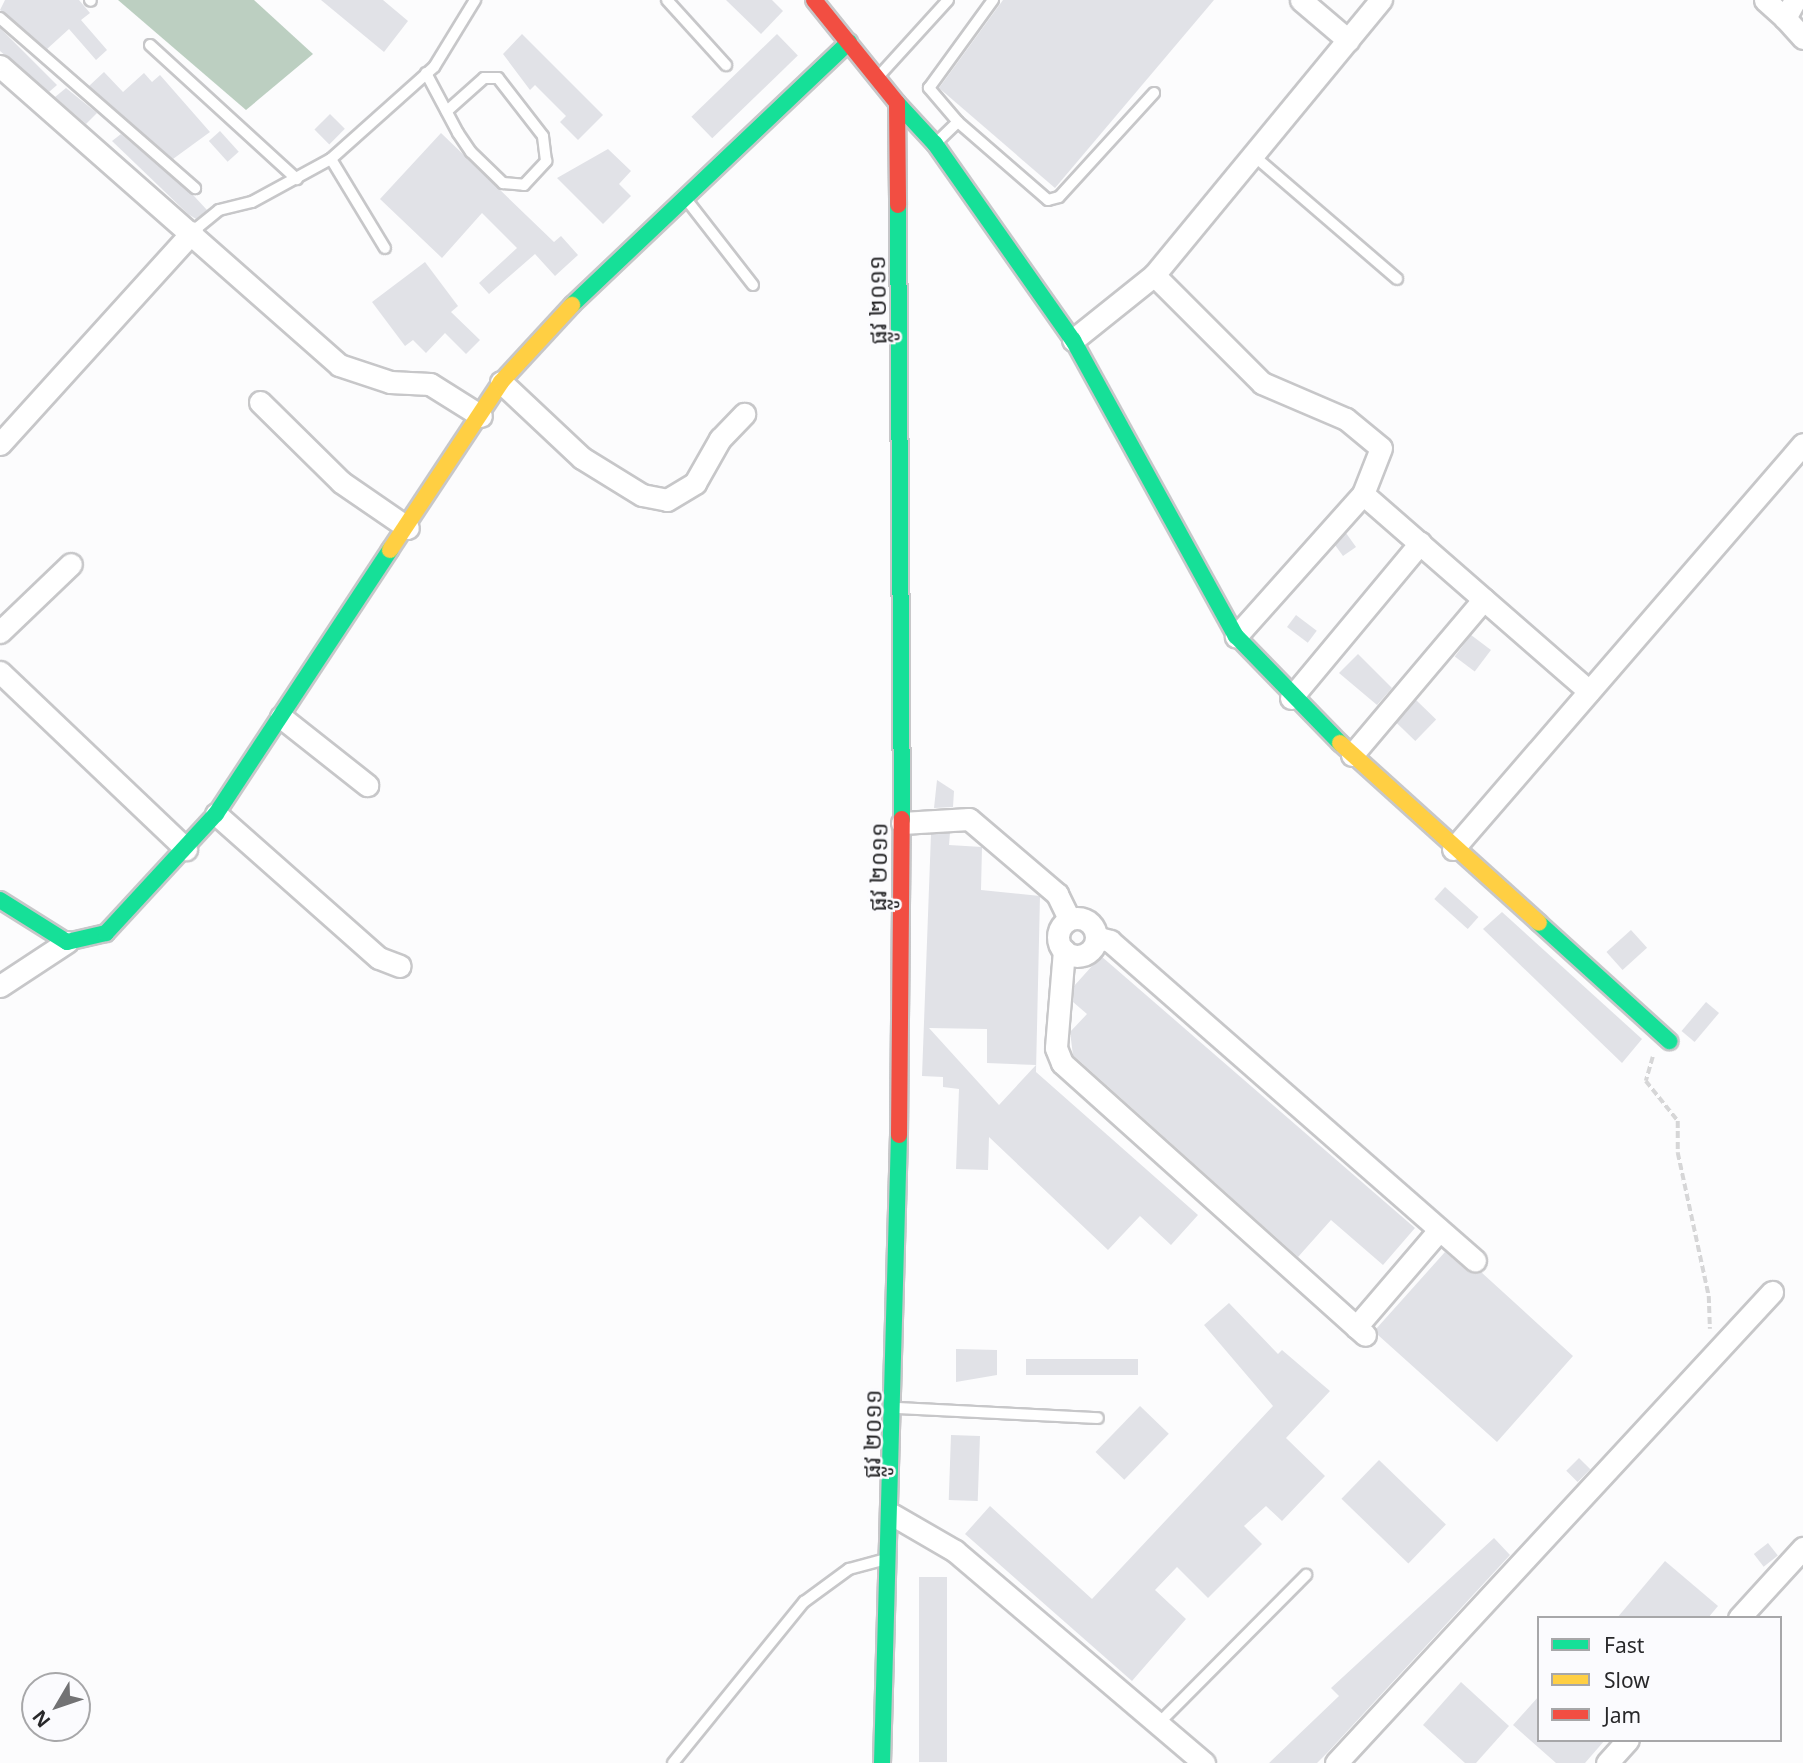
<!DOCTYPE html>
<meta charset="utf-8">
<style>
body{margin:0}
#map{position:relative;width:1803px;height:1763px;overflow:hidden;background:#fcfcfd;font-family:"Noto Sans","Noto Sans Khmer",sans-serif}
div>[style]{position:absolute}
.water>*{inset:0;background:#bccfc1}
.building>*{inset:0;background:#e1e2e7;transform-origin:0 0}
.path>*{height:3.5px;margin-top:-1.75px;transform-origin:0;background:repeating-linear-gradient(90deg,#d6d6d7 0 7px,transparent 0 10.5px)}
.roads{filter:drop-shadow(2px 0 #c7c7c9) drop-shadow(-2px 0 #c7c7c9) drop-shadow(0 2px #c7c7c9) drop-shadow(0 -2px #c7c7c9)}
.lane>*{height:10px;margin:-5px;padding:0 5px;transform-origin:5px;border-radius:5px;background:#fff}
.street>*{height:21px;margin:-10.5px;padding:0 10.5px;transform-origin:10.5px;border-radius:10.5px;background:#fff}
.street>.ring{margin:-10.5px;padding:0;box-sizing:content-box;background:none;border:21px solid #fff;border-radius:50%}
.fast>*{height:16px;margin:-8px;padding:0 8px;transform-origin:8px;border-radius:8px;background:#16e098}
.slow>*{height:16px;margin:-8px;padding:0 8px;transform-origin:8px;border-radius:8px;background:#ffcf43}
.jam>*{height:16px;margin:-8px;padding:0 8px;transform-origin:8px;border-radius:8px;background:#f24e42}
span{translate:-50% -50%;white-space:nowrap;text-align:center;line-height:1.15;-webkit-text-stroke:5px #fbfbfe;paint-order:stroke}
.street-label{font-size:23px;color:#28282a}
.legend{position:absolute;left:1537px;top:1616px;width:245px;height:126px;box-sizing:border-box;background:#fbfbfe;border:2px solid #a7a7a9;margin:0;padding:9px 12px;list-style:none;font-size:21px;color:#28282a}
.legend li{display:flex;align-items:center;gap:14px;height:35px}
.legend b{width:35px;border:2px solid #a7a7a9}
.north{position:absolute;left:21px;top:1672px;width:70px;height:70px;box-sizing:border-box;background:#fbfbfe;border:2px solid #a7a7a9;border-radius:50%;rotate:231deg;font-size:19px;font-weight:700;line-height:28px;text-align:center;color:#28282a}
.north::after{content:'';display:block;margin:auto;width:24px;height:32px;background:#727274;clip-path:polygon(50% 0,100% 100%,50% 72%,0 100%)}
</style>
<div id="map">
<div class="water">
<div style="clip-path:polygon(118px 0,254px 0,313px 54px,246px 110px)"></div>
</div>
<div class="building">
<div style="clip-path:polygon(5px 0,79px 0,90px 13px,81px 20px,107px 50px,96px 60px,69px 29px,47px 49px,0 10px)"></div>
<div style="clip-path:polygon(321px 0,383px 0,408px 21px,384px 52px)"></div>
<div style="clip-path:polygon(726px 0,772px 0,783px 11px,761px 34px)"></div>
<div style="clip-path:polygon(1003px 0,1214px 0,1055px 188px,939px 88px)"></div>
<div style="clip-path:polygon(0 28px,57px 85px,49px 92px,0 51px)"></div>
<div style="clip-path:polygon(522px 34px,603px 115px,578px 140px,560px 122px,566px 116px,535px 85px,530px 90px,503px 54px)"></div>
<div style="left:777px;top:34px;width:30px;height:119px;rotate:46deg"></div>
<div style="clip-path:polygon(104px 72px,123px 92px,144px 73px,152px 82px,160px 75px,210px 132px,173px 159px,89px 86px)"></div>
<div style="clip-path:polygon(66px 88px,97px 113px,86px 124px,55px 97px)"></div>
<div style="left:330px;top:114px;width:21px;height:22px;rotate:45deg"></div>
<div style="left:220px;top:131px;width:28px;height:15px;rotate:48deg"></div>
<div style="clip-path:polygon(441px 133px,554px 242px,561px 236px,578px 255px,555px 276px,535px 254px,489px 294px,479px 283px,517px 248px,482px 213px,442px 258px,380px 199px)"></div>
<div style="clip-path:polygon(121px 134px,194px 196px,207px 210px,196px 219px,188px 214px,112px 141px)"></div>
<div style="clip-path:polygon(608px 149px,631px 171px,619px 184px,631px 196px,603px 224px,557px 178px)"></div>
<div style="clip-path:polygon(425px 262px,458px 306px,451px 312px,480px 340px,466px 354px,445px 333px,426px 353px,413px 340px,405px 346px,372px 302px)"></div>
<div style="clip-path:polygon(1346px 533px,1356px 547px,1343px 556px,1335px 545px)"></div>
<div style="left:1296px;top:615px;width:26px;height:15px;rotate:37deg"></div>
<div style="left:1471px;top:635px;width:25px;height:27px;rotate:37deg"></div>
<div style="clip-path:polygon(1358px 654px,1392px 688px,1377px 705px,1339px 673px)"></div>
<div style="left:1416px;top:700px;width:28px;height:30px;rotate:44deg"></div>
<div style="clip-path:polygon(937px 780px,954px 791px,953px 807px,934px 808px)"></div>
<div style="clip-path:polygon(evenodd,950px 833px,949px 845px,982px 847px,981px 890px,1040px 896px,1036px 1072px,1198px 1215px,1171px 1245px,1140px 1216px,1108px 1250px,989px 1137px,988px 1170px,956px 1169px,959px 1089px,943px 1087px,943px 1077px,922px 1076px,931px 834px,950px 833px,929px 1028px,987px 1029px,987px 1063px,1036px 1065px,999px 1105px,929px 1028px)"></div>
<div style="left:1445px;top:887px;width:45px;height:16px;rotate:42deg"></div>
<div style="clip-path:polygon(1502px 912px,1642px 1039px,1622px 1063px,1483px 929px)"></div>
<div style="left:1631px;top:930px;width:24px;height:33px;rotate:48deg"></div>
<div style="clip-path:polygon(1101px 956px,1415px 1228px,1383px 1265px,1331px 1220px,1298px 1257px,1073px 1055px,1070px 1032px,1087px 1014px,1073px 1002px,1074px 986px)"></div>
<div style="left:1706px;top:1002px;width:17px;height:38px;rotate:40deg"></div>
<div style="clip-path:polygon(1445px 1252px,1467px 1271px,1481px 1272px,1573px 1356px,1497px 1442px,1378px 1335px,1376px 1329px)"></div>
<div style="clip-path:polygon(1229px 1303px,1278px 1354px,1282px 1350px,1330px 1391px,1286px 1438px,1325px 1476px,1282px 1521px,1266px 1506px,1244px 1526px,1262px 1544px,1208px 1598px,1177px 1567px,1155px 1590px,1186px 1619px,1132px 1681px,965px 1534px,990px 1506px,1092px 1599px,1273px 1406px,1204px 1325px)"></div>
<div style="clip-path:polygon(956px 1349px,997px 1350px,997px 1375px,956px 1382px)"></div>
<div style="left:1026px;top:1359px;width:112px;height:16px"></div>
<div style="left:1140px;top:1406px;width:40px;height:64px;rotate:44deg"></div>
<div style="left:951px;top:1435px;width:29px;height:65px;rotate:2deg"></div>
<div style="left:1579px;top:1458px;width:16px;height:18px;rotate:45deg"></div>
<div style="left:1379px;top:1460px;width:93px;height:54px;rotate:44deg"></div>
<div style="clip-path:polygon(1494px 1538px,1510px 1555px,1328px 1752px,1317px 1763px,1269px 1763px,1339px 1696px,1331px 1688px)"></div>
<div style="left:1768px;top:1543px;width:16px;height:18px;rotate:52deg"></div>
<div style="clip-path:polygon(1665px 1561px,1718px 1606px,1708px 1618px,1617px 1618px)"></div>
<div style="left:919px;top:1577px;width:28px;height:185px"></div>
<div style="clip-path:polygon(1461px 1682px,1509px 1726px,1476px 1763px,1465px 1763px,1423px 1725px)"></div>
<div style="clip-path:polygon(1539px 1696px,1539px 1740px,1605px 1740px,1585px 1763px,1556px 1763px,1513px 1725px)"></div>
</div>
<div class="path">
<div style="left:1653px;top:1057px;width:25px;rotate:106deg"></div>
<div style="left:1646px;top:1081px;width:51px;rotate:51.3deg"></div>
<div style="left:1678px;top:1121px;width:32px;rotate:90deg"></div>
<div style="left:1678px;top:1153px;width:146px;rotate:77.8deg"></div>
<div style="left:1709px;top:1296px;width:33px;rotate:88deg"></div>
</div>
<div class="roads">
<div class="lane">
<div style="left:90px;top:0;width:1px;rotate:45deg"></div>
<div style="left:667px;top:0;width:88px;rotate:47.8deg"></div>
<div style="left:0;top:18px;width:259px;rotate:41.1deg"></div>
<div style="left:150px;top:45px;width:199px;rotate:42.4deg"></div>
<div style="left:426px;top:73px;width:68px;rotate:61.9deg"></div>
<div style="left:458px;top:133px;width:23px;rotate:56deg"></div>
<div style="left:471px;top:152px;width:45px;rotate:44.1deg"></div>
<div style="left:503px;top:183px;width:21px;rotate:5deg"></div>
<div style="left:524px;top:185px;width:33px;rotate:-47deg"></div>
<div style="left:546px;top:161px;width:25px;rotate:-97deg"></div>
<div style="left:543px;top:136px;width:73px;rotate:-127.8deg"></div>
<div style="left:498px;top:78px;width:14px;rotate:180deg"></div>
<div style="left:484px;top:78px;width:50px;rotate:138.3deg"></div>
<div style="left:878px;top:77px;width:104px;rotate:-47.7deg"></div>
<div style="left:958px;top:122px;width:45px;rotate:-130.5deg"></div>
<div style="left:929px;top:88px;width:109px;rotate:-54deg"></div>
<div style="left:937px;top:142px;width:29px;rotate:-44deg"></div>
<div style="left:958px;top:122px;width:119px;rotate:40.9deg"></div>
<div style="left:1048px;top:200px;width:11px;rotate:-15deg"></div>
<div style="left:1059px;top:197px;width:141px;rotate:-47.6deg"></div>
<div style="left:1253px;top:155px;width:190px;rotate:40.7deg"></div>
<div style="left:331px;top:159px;width:104px;rotate:58.8deg"></div>
<div style="left:686px;top:199px;width:109px;rotate:52.1deg"></div>
<div style="left:192px;top:232px;width:35px;rotate:-39deg"></div>
<div style="left:219px;top:210px;width:34px;rotate:-14deg"></div>
<div style="left:252px;top:202px;width:90px;rotate:-28.6deg"></div>
<div style="left:331px;top:159px;width:138px;rotate:-41.8deg"></div>
<div style="left:434px;top:67px;width:79px;rotate:-58.5deg"></div>
<div style="left:898px;top:1408px;width:200px;rotate:2.9deg"></div>
<div style="left:1159px;top:1723px;width:209px;rotate:-45.2deg"></div>
<div style="left:673px;top:1763px;width:208px;rotate:-50.9deg"></div>
<div style="left:804px;top:1602px;width:56px;rotate:-36.3deg"></div>
<div style="left:849px;top:1569px;width:38px;rotate:-15deg"></div>
</div>
<div class="street">
<div style="left:1301px;top:0;width:62px;rotate:40.4deg"></div>
<div style="left:1765px;top:0;width:27px;rotate:42deg"></div>
<div style="left:1795px;top:0;width:21px;rotate:119deg"></div>
<div style="left:1785px;top:18px;width:27px;rotate:48deg"></div>
<div style="left:0;top:66px;width:452px;rotate:41.4deg"></div>
<div style="left:339px;top:365px;width:54px;rotate:18.4deg"></div>
<div style="left:390px;top:382px;width:40px;rotate:2.9deg"></div>
<div style="left:430px;top:384px;width:60px;rotate:32.1deg"></div>
<div style="left:1154px;top:275px;width:153px;rotate:45deg"></div>
<div style="left:1262px;top:383px;width:91px;rotate:23.2deg"></div>
<div style="left:1346px;top:419px;width:45px;rotate:39.6deg"></div>
<div style="left:1381px;top:448px;width:49px;rotate:111.4deg"></div>
<div style="left:1363px;top:494px;width:191px;rotate:131.8deg"></div>
<div style="left:1073px;top:340px;width:104px;rotate:-38.7deg"></div>
<div style="left:1154px;top:275px;width:357px;rotate:-50.5deg"></div>
<div style="left:501px;top:382px;width:111px;rotate:43.2deg"></div>
<div style="left:582px;top:458px;width:70px;rotate:31.7deg"></div>
<div style="left:642px;top:495px;width:25px;rotate:11deg"></div>
<div style="left:667px;top:500px;width:33px;rotate:-31deg"></div>
<div style="left:695px;top:483px;width:51px;rotate:-60.4deg"></div>
<div style="left:720px;top:439px;width:35px;rotate:-46deg"></div>
<div style="left:260px;top:402px;width:114px;rotate:44.6deg"></div>
<div style="left:341px;top:482px;width:81px;rotate:34.5deg"></div>
<div style="left:0;top:444px;width:286px;rotate:-47.8deg"></div>
<div style="left:1363px;top:494px;width:300px;rotate:41.1deg"></div>
<div style="left:0;top:632px;width:98px;rotate:-43.8deg"></div>
<div style="left:0;top:672px;width:257px;rotate:43.6deg"></div>
<div style="left:1291px;top:698px;width:202px;rotate:-50.2deg"></div>
<div style="left:281px;top:717px;width:110px;rotate:38.3deg"></div>
<div style="left:1352px;top:755px;width:204px;rotate:-49.8deg"></div>
<div style="left:216px;top:814px;width:217px;rotate:41.5deg"></div>
<div style="left:379px;top:958px;width:22px;rotate:21deg"></div>
<div style="left:902px;top:823px;width:67px;rotate:-3.4deg"></div>
<div style="left:969px;top:819px;width:116px;rotate:40.4deg"></div>
<div style="left:1057px;top:894px;width:28px;rotate:64deg"></div>
<div style="left:1453px;top:849px;width:535px;rotate:-49.17deg"></div>
<div class="ring" style="left:1058px;top:918px;width:17px;height:17px"></div>
<div style="left:1096px;top:937px;width:15px;rotate:16deg"></div>
<div style="left:1110px;top:941px;width:485px;rotate:41.2deg"></div>
<div style="left:1064px;top:950px;width:98px;rotate:94.7deg"></div>
<div style="left:1056px;top:1048px;width:16px;rotate:68deg"></div>
<div style="left:1062px;top:1063px;width:407px;rotate:41.9deg"></div>
<div style="left:0;top:986px;width:80px;rotate:-33.3deg"></div>
<div style="left:1356px;top:1327px;width:128px;rotate:-49.4deg"></div>
<div style="left:893px;top:1515px;width:72px;rotate:30.1deg"></div>
<div style="left:955px;top:1551px;width:327px;rotate:40.4deg"></div>
<div style="left:1739px;top:1618px;width:95px;rotate:-47.6deg"></div>
<div style="left:1336px;top:1763px;width:642px;rotate:-47.21deg"></div>
<div style="left:1607px;top:1763px;width:31px;rotate:-48deg"></div>
</div>
<div class="fast">
<div style="left:897px;top:103px;width:56px;rotate:47.2deg"></div>
<div style="left:935px;top:144px;width:240px;rotate:54.9deg"></div>
<div style="left:1073px;top:340px;width:338px;rotate:61.2deg"></div>
<div style="left:1236px;top:636px;width:149px;rotate:45.8deg"></div>
<div style="left:898px;top:205px;width:614px;rotate:89.63deg"></div>
<div style="left:572px;top:305px;width:382px;rotate:-43.5deg"></div>
<div style="left:0;top:900px;width:79px;rotate:32.1deg"></div>
<div style="left:67px;top:942px;width:40px;rotate:-13deg"></div>
<div style="left:106px;top:933px;width:162px;rotate:-47.3deg"></div>
<div style="left:216px;top:814px;width:316px;rotate:-56.6deg"></div>
<div style="left:1539px;top:923px;width:176px;rotate:42.2deg"></div>
<div style="left:882px;top:1763px;width:628px;rotate:-88.45deg"></div>
</div>
<div class="slow">
<div style="left:390px;top:550px;width:201px;rotate:-56.5deg"></div>
<div style="left:501px;top:382px;width:105px;rotate:-47.3deg"></div>
<div style="left:1340px;top:743px;width:268px;rotate:42.1deg"></div>
</div>
<div class="jam">
<div style="left:814px;top:0;width:132px;rotate:51.1deg"></div>
<div style="left:897px;top:103px;width:102px;rotate:89.4deg"></div>
<div style="left:899px;top:1135px;width:316px;rotate:-89.5deg"></div>
</div>
</div>
<div class="street-label">
<span style="left:877px;top:300px;rotate:-91deg">ផ្លូវ ២០១១</span>
<span style="left:878px;top:867px;rotate:-89deg">ផ្លូវ ២០១១</span>
<span style="left:872px;top:1434px;rotate:-89deg">ផ្លូវ ២០១១</span>
</div>
<ul class="legend">
<li><b style="height:9px;background:#16e098"></b>Fast</li>
<li><b style="height:9px;background:#ffcf43"></b>Slow</li>
<li><b style="height:9px;background:#f24e42"></b>Jam</li>
</ul>
<div class="north">N</div>
</div>
